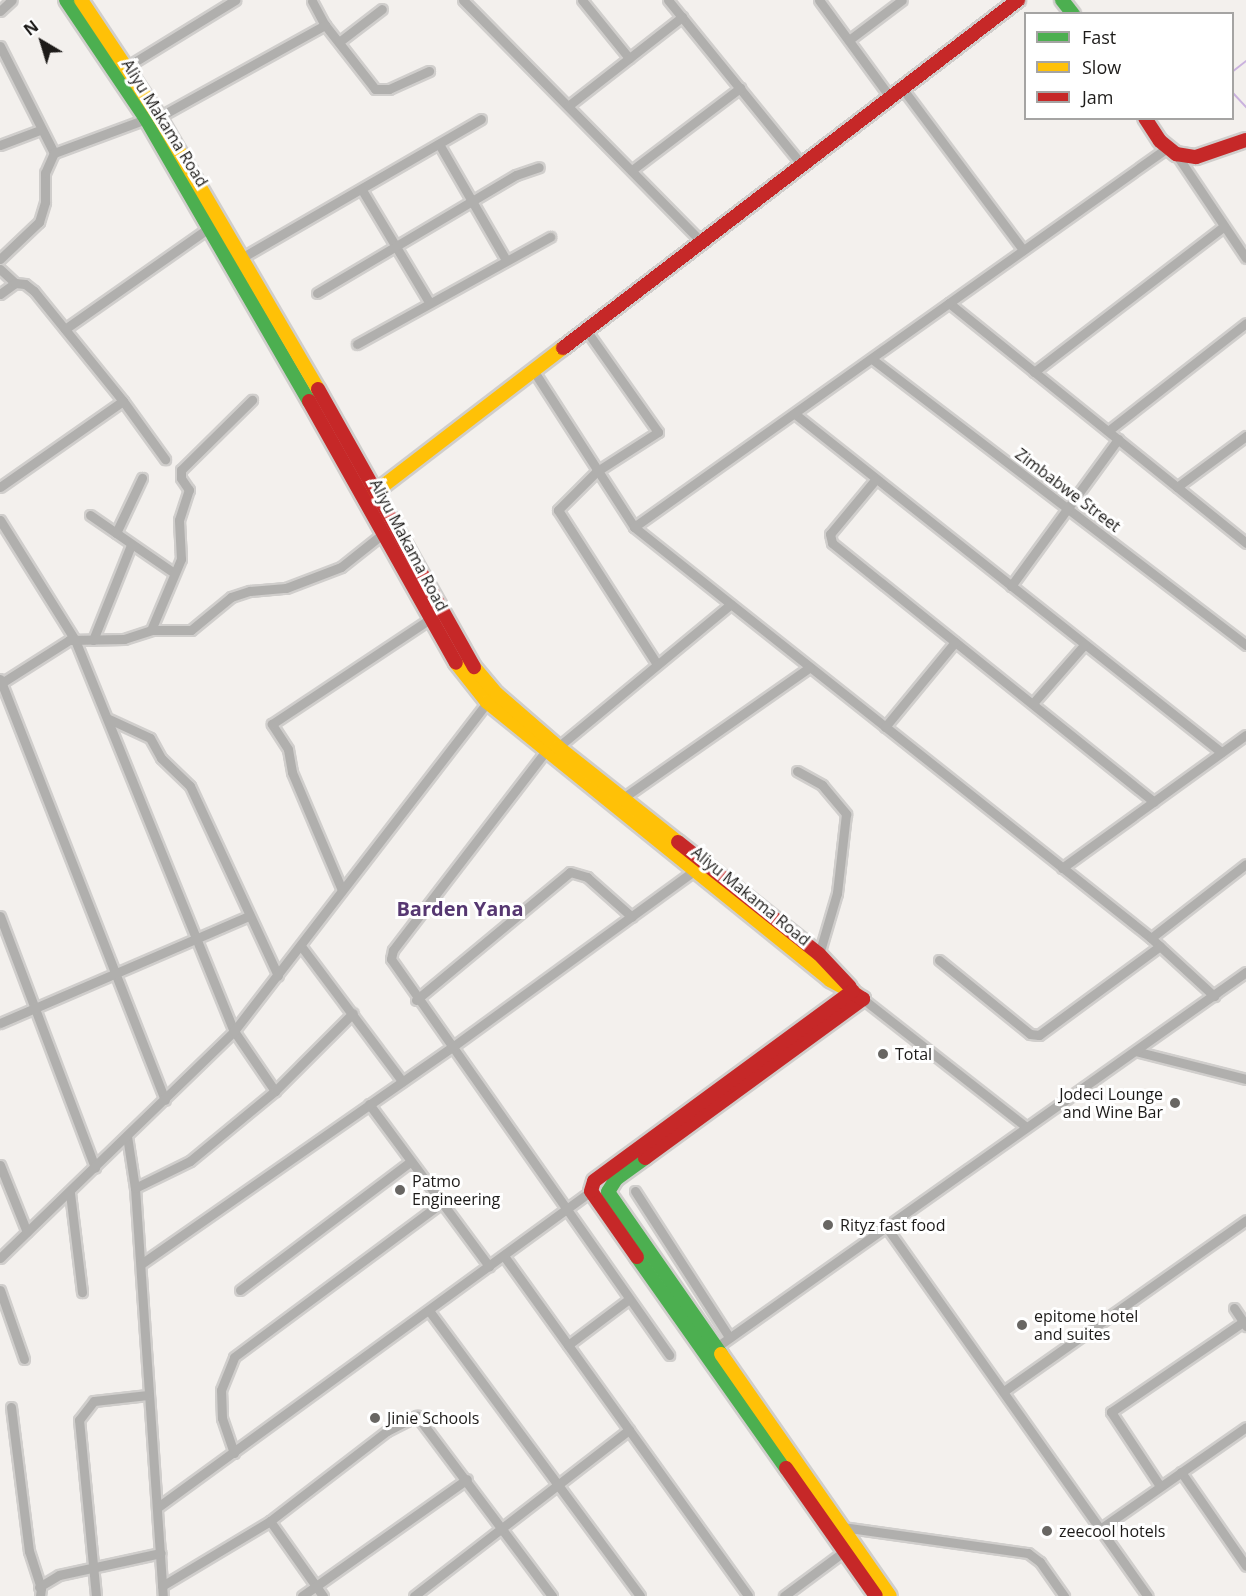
<!DOCTYPE html>
<style>
body{margin:0}
#map{position:relative;width:1246px;height:1596px;overflow:hidden;background:#f3f0ed;font-family:"Open Sans",sans-serif}
div>[style]{position:absolute}
.stream>*{height:2px;margin:-1px;padding:0 1px;transform-origin:1px;border-radius:1px;background:#cab2de}
.roads{filter:drop-shadow(2px 0 #d0cecc) drop-shadow(-2px 0 #d0cecc) drop-shadow(0 2px #d0cecc) drop-shadow(0 -2px #d0cecc)}
.street>*{height:9px;margin:-4.5px;padding:0 4.5px;transform-origin:4.5px;border-radius:4.5px;background:#b0afad}
.fast>*{height:14px;margin:-7px;padding:0 7px;transform-origin:7px;border-radius:7px;background:#4caf50}
.slow>*{height:14px;margin:-7px;padding:0 7px;transform-origin:7px;border-radius:7px;background:#ffc107}
.jam>*{height:14px;margin:-7px;padding:0 7px;transform-origin:7px;border-radius:7px;background:#c62828}
.dots>*{width:16px;height:16px;translate:-50% -50%;box-sizing:border-box;border:3px solid #fff;border-radius:50%}
span{translate:-50% -50%;white-space:nowrap;text-align:center;line-height:1.15;-webkit-text-stroke:6px #fff;paint-order:stroke}
.street-label{font-size:16px;color:#1d1b19}
.poi-label{font-size:16px;color:#1d1b19}
.left{translate:0 -50%;text-align:left}
.right{translate:-100% -50%;text-align:right}
.quarter-label{font-size:20px;color:#563771;font-weight:700}
.legend{position:absolute;left:1024px;top:12px;width:210px;height:108px;box-sizing:border-box;background:#fff;border:2px solid #a5a4a3;margin:0;padding:8px 10px;list-style:none;font-size:18px;color:#1d1b19}
.legend li{display:flex;align-items:center;gap:12px;height:30px}
.legend b{width:30px;border:2px solid #a5a4a3}
.north{position:absolute;left:12px;top:12px;width:60px;height:60px;-webkit-text-stroke:4px #fff;paint-order:stroke;rotate:322deg;font-size:16px;font-weight:700;line-height:24px;text-align:center;color:#1d1b19}
.north::after{content:'';display:block;margin:auto;width:21px;height:27px;background:#1d1b19;clip-path:polygon(50% 0,100% 100%,50% 72%,0 100%)}
</style>
<div id="map">
<div class="stream">
<div style="left:1232px;top:72px;width:18px;rotate:-38deg"></div>
<div style="left:1232px;top:92px;width:21px;rotate:47deg"></div>
</div>
<div class="roads">
<div class="street">
<div style="left:463px;top:0;width:340px;rotate:45.4deg"></div>
<div style="left:582px;top:0;width:75px;rotate:51deg"></div>
<div style="left:668px;top:0;width:213px;rotate:50.9deg"></div>
<div style="left:819px;top:0;width:120px;rotate:53.8deg"></div>
<div style="left:312px;top:1px;width:27px;rotate:62deg"></div>
<div style="left:325px;top:25px;width:81px;rotate:52deg"></div>
<div style="left:375px;top:89px;width:14px"></div>
<div style="left:389px;top:89px;width:44px;rotate:-24.2deg"></div>
<div style="left:0;top:11px;width:16px;rotate:-43deg"></div>
<div style="left:849px;top:40px;width:66px;rotate:-37deg"></div>
<div style="left:339px;top:42px;width:54px;rotate:-37.5deg"></div>
<div style="left:0;top:46px;width:120px;rotate:63.2deg"></div>
<div style="left:123px;top:69px;width:132px;rotate:-31.6deg"></div>
<div style="left:902px;top:88px;width:202px;rotate:53.2deg"></div>
<div style="left:568px;top:106px;width:145px;rotate:-38deg"></div>
<div style="left:159px;top:117px;width:190px;rotate:-29deg"></div>
<div style="left:439px;top:144px;width:134px;rotate:60deg"></div>
<div style="left:0;top:145px;width:43px;rotate:-20.6deg"></div>
<div style="left:54px;top:153px;width:98px;rotate:-20.3deg"></div>
<div style="left:1176px;top:154px;width:125px;rotate:56.1deg"></div>
<div style="left:632px;top:170px;width:136px;rotate:-37.2deg"></div>
<div style="left:362px;top:190px;width:131px;rotate:59.1deg"></div>
<div style="left:243px;top:257px;width:275px;rotate:-30.1deg"></div>
<div style="left:0;top:259px;width:54px;rotate:-43.5deg"></div>
<div style="left:39px;top:222px;width:21px;rotate:-73deg"></div>
<div style="left:45px;top:202px;width:29px;rotate:-90deg"></div>
<div style="left:45px;top:173px;width:22px;rotate:-66deg"></div>
<div style="left:0;top:269px;width:21px;rotate:43deg"></div>
<div style="left:317px;top:293px;width:231px;rotate:-30.7deg"></div>
<div style="left:516px;top:175px;width:24px;rotate:-19deg"></div>
<div style="left:0;top:294px;width:19px;rotate:-36deg"></div>
<div style="left:15px;top:283px;width:10px;rotate:6deg"></div>
<div style="left:25px;top:284px;width:11px;rotate:38deg"></div>
<div style="left:34px;top:291px;width:141px;rotate:51deg"></div>
<div style="left:123px;top:401px;width:72px;rotate:54.1deg"></div>
<div style="left:949px;top:303px;width:382px;rotate:38.9deg"></div>
<div style="left:65px;top:329px;width:177px;rotate:-35.1deg"></div>
<div style="left:586px;top:330px;width:125px;rotate:54.8deg"></div>
<div style="left:658px;top:432px;width:74px;rotate:147.2deg"></div>
<div style="left:596px;top:472px;width:54px;rotate:135deg"></div>
<div style="left:558px;top:510px;width:183px;rotate:57.3deg"></div>
<div style="left:357px;top:344px;width:221px;rotate:-29deg"></div>
<div style="left:872px;top:359px;width:471px;rotate:37.4deg"></div>
<div style="left:533px;top:370px;width:187px;rotate:57.2deg"></div>
<div style="left:634px;top:527px;width:660px;rotate:38.48deg"></div>
<div style="left:1151px;top:938px;width:86px;rotate:42.6deg"></div>
<div style="left:1034px;top:372px;width:238px;rotate:-37.5deg"></div>
<div style="left:795px;top:414px;width:544px;rotate:38.43deg"></div>
<div style="left:1108px;top:431px;width:175px;rotate:-38deg"></div>
<div style="left:875px;top:480px;width:70px;rotate:129.8deg"></div>
<div style="left:830px;top:534px;width:9px;rotate:77deg"></div>
<div style="left:832px;top:543px;width:413px;rotate:38.8deg"></div>
<div style="left:0;top:487px;width:150px;rotate:-35deg"></div>
<div style="left:1177px;top:487px;width:86px;rotate:-36.5deg"></div>
<div style="left:90px;top:515px;width:102px;rotate:34.6deg"></div>
<div style="left:0;top:520px;width:142px;rotate:58deg"></div>
<div style="left:75px;top:640px;width:422px;rotate:67.9deg"></div>
<div style="left:234px;top:1031px;width:73px;rotate:55.7deg"></div>
<div style="left:634px;top:527px;width:654px;rotate:-35.42deg"></div>
<div style="left:116px;top:533px;width:61px;rotate:-64.7deg"></div>
<div style="left:1011px;top:586px;width:182px;rotate:-53.9deg"></div>
<div style="left:151px;top:630px;width:77px;rotate:-67.1deg"></div>
<div style="left:181px;top:559px;width:39px;rotate:-93deg"></div>
<div style="left:179px;top:520px;width:32px;rotate:-72deg"></div>
<div style="left:189px;top:490px;width:14px;rotate:-124deg"></div>
<div style="left:181px;top:478px;width:8px;rotate:-90deg"></div>
<div style="left:181px;top:470px;width:100px;rotate:-44.6deg"></div>
<div style="left:93px;top:640px;width:102px;rotate:-68.2deg"></div>
<div style="left:0;top:679px;width:452px;rotate:68.6deg"></div>
<div style="left:0;top:684px;width:82px;rotate:-32.5deg"></div>
<div style="left:69px;top:640px;width:55px;rotate:-1deg"></div>
<div style="left:124px;top:639px;width:28px;rotate:-18deg"></div>
<div style="left:151px;top:630px;width:40px"></div>
<div style="left:191px;top:630px;width:52px;rotate:-39.5deg"></div>
<div style="left:231px;top:597px;width:20px;rotate:-18deg"></div>
<div style="left:250px;top:591px;width:36px;rotate:-5deg"></div>
<div style="left:286px;top:588px;width:59px;rotate:-20.9deg"></div>
<div style="left:341px;top:567px;width:56px;rotate:-38.5deg"></div>
<div style="left:1034px;top:702px;width:76px;rotate:-48.7deg"></div>
<div style="left:109px;top:719px;width:45px;rotate:24.9deg"></div>
<div style="left:150px;top:738px;width:23px;rotate:61deg"></div>
<div style="left:161px;top:758px;width:40px;rotate:44deg"></div>
<div style="left:190px;top:786px;width:209px;rotate:65.1deg"></div>
<div style="left:885px;top:727px;width:110px;rotate:-50.5deg"></div>
<div style="left:558px;top:747px;width:224px;rotate:-39.6deg"></div>
<div style="left:545px;top:752px;width:250px;rotate:127.5deg"></div>
<div style="left:393px;top:950px;width:9px;rotate:103deg"></div>
<div style="left:391px;top:959px;width:484px;rotate:54.9deg"></div>
<div style="left:797px;top:771px;width:29px;rotate:29deg"></div>
<div style="left:822px;top:785px;width:38px;rotate:50deg"></div>
<div style="left:846px;top:814px;width:80px;rotate:96.5deg"></div>
<div style="left:837px;top:893px;width:64px;rotate:106.4deg"></div>
<div style="left:623px;top:798px;width:228px;rotate:-35deg"></div>
<div style="left:1062px;top:868px;width:227px;rotate:-35.9deg"></div>
<div style="left:342px;top:890px;width:128px;rotate:-113deg"></div>
<div style="left:292px;top:772px;width:23px;rotate:-100deg"></div>
<div style="left:288px;top:749px;width:30px;rotate:-123deg"></div>
<div style="left:272px;top:724px;width:190px;rotate:-33.6deg"></div>
<div style="left:0;top:916px;width:269px;rotate:69.3deg"></div>
<div style="left:1151px;top:938px;width:120px;rotate:-37.9deg"></div>
<div style="left:301px;top:946px;width:169px;rotate:53.2deg"></div>
<div style="left:939px;top:960px;width:117px;rotate:39.1deg"></div>
<div style="left:1030px;top:1034px;width:9px;rotate:6deg"></div>
<div style="left:1039px;top:1035px;width:150px;rotate:-36.3deg"></div>
<div style="left:863px;top:999px;width:207px;rotate:38.1deg"></div>
<div style="left:416px;top:1000px;width:200px;rotate:-39.7deg"></div>
<div style="left:570px;top:872px;width:18px;rotate:16deg"></div>
<div style="left:587px;top:877px;width:60px;rotate:41.6deg"></div>
<div style="left:0;top:1023px;width:271px;rotate:-23.3deg"></div>
<div style="left:1135px;top:1051px;width:114px;rotate:14.2deg"></div>
<div style="left:369px;top:1104px;width:202px;rotate:53.5deg"></div>
<div style="left:127px;top:1136px;width:53px;rotate:81.3deg"></div>
<div style="left:135px;top:1188px;width:409px;rotate:86.1deg"></div>
<div style="left:0;top:1165px;width:72px;rotate:68.1deg"></div>
<div style="left:135px;top:1188px;width:61px;rotate:-26.1deg"></div>
<div style="left:190px;top:1161px;width:110px;rotate:-39.5deg"></div>
<div style="left:275px;top:1091px;width:110px;rotate:-45deg"></div>
<div style="left:635px;top:1191px;width:174px;rotate:57.2deg"></div>
<div style="left:70px;top:1193px;width:100px;rotate:83.1deg"></div>
<div style="left:887px;top:1228px;width:451px;rotate:54.7deg"></div>
<div style="left:504px;top:1256px;width:418px;rotate:54.3deg"></div>
<div style="left:0;top:1258px;width:326px;rotate:-44.1deg"></div>
<div style="left:234px;top:1031px;width:415px;rotate:-52.4deg"></div>
<div style="left:141px;top:1264px;width:378px;rotate:-34.9deg"></div>
<div style="left:451px;top:1048px;width:301px;rotate:-36.1deg"></div>
<div style="left:0;top:1290px;width:73px;rotate:70.8deg"></div>
<div style="left:240px;top:1290px;width:213px;rotate:-37deg"></div>
<div style="left:1234px;top:1308px;width:22px;rotate:56deg"></div>
<div style="left:430px;top:1312px;width:353px;rotate:53.5deg"></div>
<div style="left:568px;top:1345px;width:76px;rotate:-37deg"></div>
<div style="left:718px;top:1346px;width:647px;rotate:-35.31deg"></div>
<div style="left:1004px;top:1391px;width:296px;rotate:-35.2deg"></div>
<div style="left:11px;top:1407px;width:145px;rotate:82.9deg"></div>
<div style="left:29px;top:1551px;width:39px;rotate:72deg"></div>
<div style="left:41px;top:1588px;width:8px;rotate:97deg"></div>
<div style="left:234px;top:1453px;width:37px;rotate:-109deg"></div>
<div style="left:222px;top:1418px;width:28px;rotate:-92deg"></div>
<div style="left:221px;top:1390px;width:35px;rotate:-68deg"></div>
<div style="left:234px;top:1357px;width:258px;rotate:-36.6deg"></div>
<div style="left:1181px;top:1472px;width:114px;rotate:55.3deg"></div>
<div style="left:1160px;top:1486px;width:89px;rotate:-123.5deg"></div>
<div style="left:1111px;top:1412px;width:160px;rotate:-34.3deg"></div>
<div style="left:158px;top:1507px;width:536px;rotate:-36.12deg"></div>
<div style="left:270px;top:1521px;width:92px;rotate:54.8deg"></div>
<div style="left:842px;top:1527px;width:188px;rotate:8deg"></div>
<div style="left:1028px;top:1553px;width:15px;rotate:37deg"></div>
<div style="left:1040px;top:1562px;width:42px;rotate:54.8deg"></div>
<div style="left:1100px;top:1529px;width:178px;rotate:-34.9deg"></div>
<div style="left:162px;top:1586px;width:126px;rotate:-31deg"></div>
<div style="left:270px;top:1521px;width:148px;rotate:-37.6deg"></div>
<div style="left:387px;top:1431px;width:34px;rotate:-27deg"></div>
<div style="left:417px;top:1416px;width:225px;rotate:53.1deg"></div>
<div style="left:39px;top:1587px;width:23px;rotate:-31deg"></div>
<div style="left:59px;top:1575px;width:104px;rotate:-12.2deg"></div>
<div style="left:96px;top:1596px;width:177px;rotate:-95.5deg"></div>
<div style="left:79px;top:1420px;width:24px;rotate:-52deg"></div>
<div style="left:94px;top:1401px;width:54px;rotate:-6.3deg"></div>
<div style="left:302px;top:1596px;width:202px;rotate:-35.3deg"></div>
<div style="left:414px;top:1596px;width:272px;rotate:-37.7deg"></div>
<div style="left:784px;top:1596px;width:72px;rotate:-36.6deg"></div>
</div>
<div class="fast">
<div style="left:66px;top:0;width:143px;rotate:56.1deg"></div>
<div style="left:146px;top:119px;width:326px;rotate:60deg"></div>
<div style="left:1062px;top:0;width:18px;rotate:52deg"></div>
<div style="left:645px;top:1158px;width:36px;rotate:144deg"></div>
<div style="left:616px;top:1179px;width:15px;rotate:122deg"></div>
<div style="left:608px;top:1192px;width:198px;rotate:55.1deg"></div>
<div style="left:637px;top:1257px;width:258px;rotate:54.8deg"></div>
</div>
<div class="slow">
<div style="left:81px;top:0;width:141px;rotate:56.3deg"></div>
<div style="left:159px;top:117px;width:315px;rotate:59.7deg"></div>
<div style="left:370px;top:496px;width:243px;rotate:-37.5deg"></div>
<div style="left:456px;top:663px;width:50px;rotate:51.5deg"></div>
<div style="left:487px;top:702px;width:442px;rotate:39deg"></div>
<div style="left:830px;top:980px;width:29px;rotate:29deg"></div>
<div style="left:474px;top:667px;width:35px;rotate:50deg"></div>
<div style="left:497px;top:694px;width:81px;rotate:41deg"></div>
<div style="left:558px;top:747px;width:153px;rotate:38.4deg"></div>
<div style="left:721px;top:1354px;width:295px;rotate:55.1deg"></div>
</div>
<div class="jam">
<div style="left:1145px;top:118px;width:27px;rotate:57deg"></div>
<div style="left:1160px;top:141px;width:21px;rotate:39deg"></div>
<div style="left:1176px;top:154px;width:20px;rotate:9deg"></div>
<div style="left:1196px;top:157px;width:53px;rotate:-18.8deg"></div>
<div style="left:563px;top:348px;width:573px;rotate:-37.41deg"></div>
<div style="left:318px;top:389px;width:319px;rotate:60.7deg"></div>
<div style="left:309px;top:401px;width:300px;rotate:60.7deg"></div>
<div style="left:678px;top:842px;width:180px;rotate:38.5deg"></div>
<div style="left:819px;top:954px;width:45px;rotate:46.8deg"></div>
<div style="left:645px;top:1158px;width:270px;rotate:-36.1deg"></div>
<div style="left:863px;top:999px;width:9px;rotate:-148deg"></div>
<div style="left:637px;top:1257px;width:80px;rotate:-124.9deg"></div>
<div style="left:591px;top:1191px;width:10px;rotate:-73deg"></div>
<div style="left:594px;top:1181px;width:321px;rotate:-36.3deg"></div>
<div style="left:786px;top:1468px;width:156px;rotate:54.9deg"></div>
</div>
</div>
<div class="dots">
<div style="left:883px;top:1054px;background:#686663"></div>
<div style="left:1175px;top:1103px;background:#686663"></div>
<div style="left:400px;top:1190px;background:#686663"></div>
<div style="left:828px;top:1225px;background:#686663"></div>
<div style="left:1022px;top:1325px;background:#686663"></div>
<div style="left:375px;top:1418px;background:#686663"></div>
<div style="left:1047px;top:1531px;background:#686663"></div>
</div>
<div class="street-label">
<span style="left:165px;top:123px;rotate:58deg">Aliyu Makama Road</span>
<span style="left:1068px;top:490px;rotate:37deg">Zimbabwe Street</span>
<span style="left:409px;top:545px;rotate:62deg">Aliyu Makama Road</span>
<span style="left:751px;top:896px;rotate:39deg">Aliyu Makama Road</span>
</div>
<div class="poi-label">
<span class="left" style="left:895px;top:1054px">Total</span>
<span class="right" style="left:1163px;top:1103px">Jodeci Lounge<br>and Wine Bar</span>
<span class="left" style="left:412px;top:1190px">Patmo<br>Engineering</span>
<span class="left" style="left:840px;top:1225px">Rityz fast food</span>
<span class="left" style="left:1034px;top:1325px">epitome hotel<br>and suites</span>
<span class="left" style="left:387px;top:1418px">Jinie Schools</span>
<span class="left" style="left:1059px;top:1531px">zeecool hotels</span>
</div>
<div class="quarter-label">
<span style="left:460px;top:908px">Barden Yana</span>
</div>
<ul class="legend">
<li><b style="height:8px;background:#4caf50"></b>Fast</li>
<li><b style="height:8px;background:#ffc107"></b>Slow</li>
<li><b style="height:8px;background:#c62828"></b>Jam</li>
</ul>
<div class="north">N</div>
</div>
